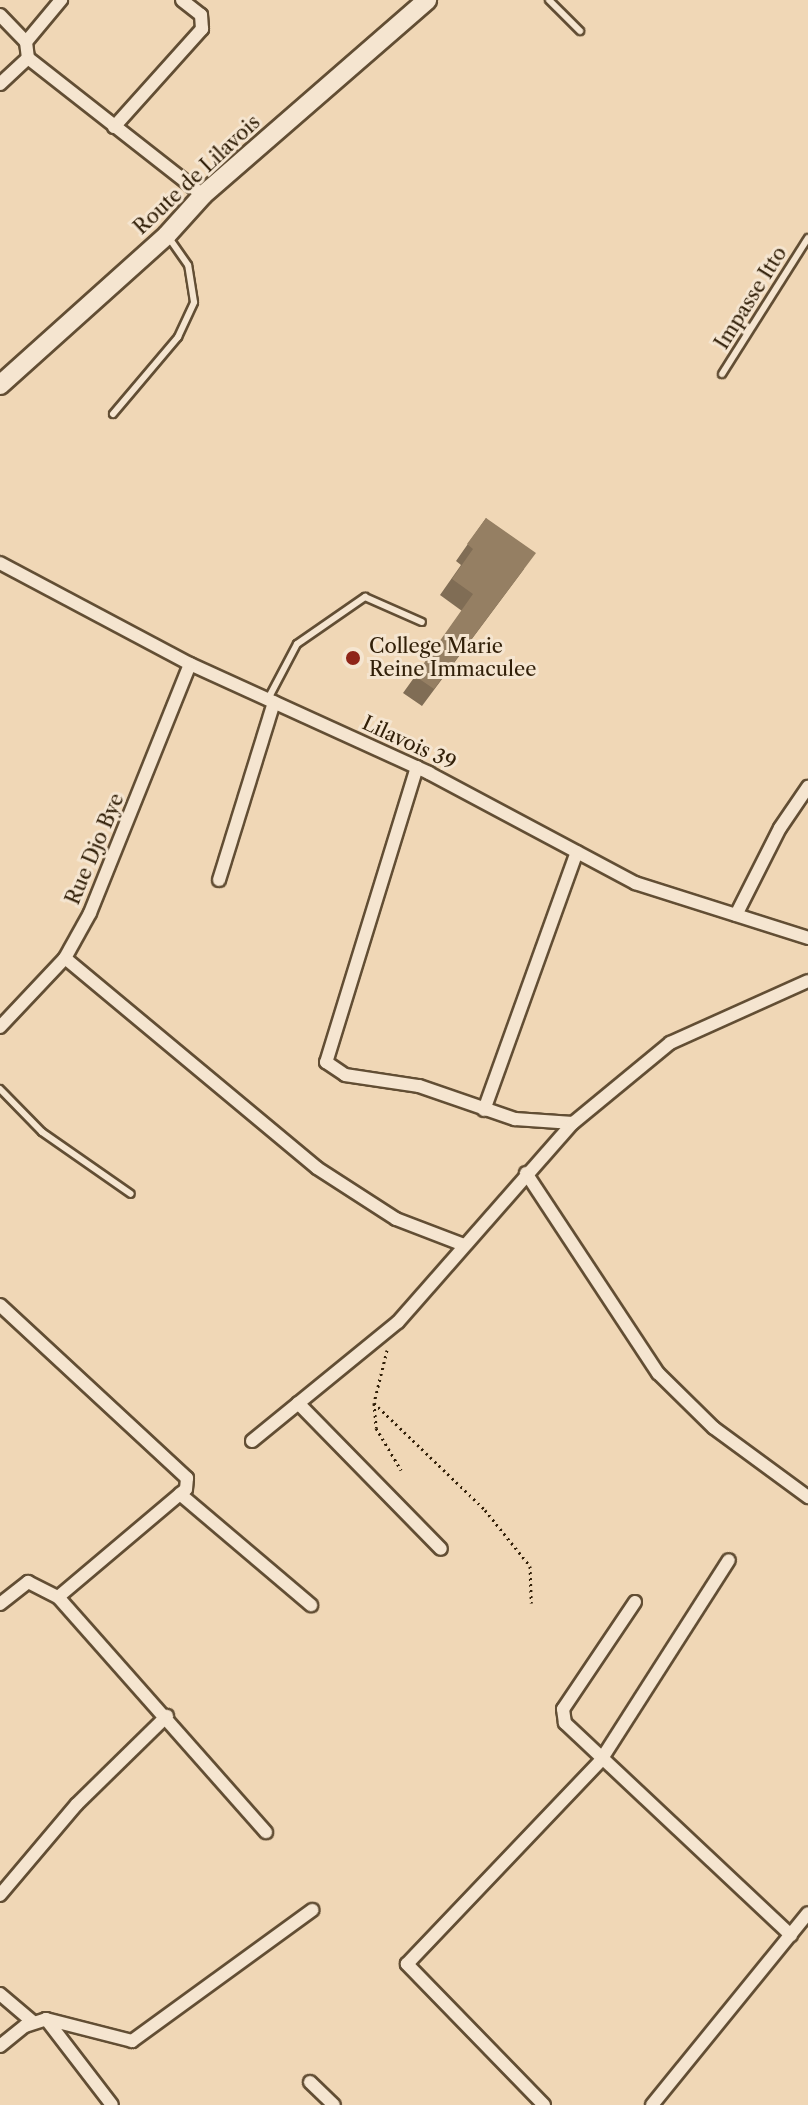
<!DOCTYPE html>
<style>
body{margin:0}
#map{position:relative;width:808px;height:2105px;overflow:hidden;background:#f0d7b6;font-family:"Libre Caslon Text",serif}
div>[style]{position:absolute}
.path>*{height:3px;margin-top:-1.5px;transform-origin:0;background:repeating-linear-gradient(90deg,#322009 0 2px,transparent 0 6px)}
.roads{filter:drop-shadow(2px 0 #624e34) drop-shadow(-2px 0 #624e34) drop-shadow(0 2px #624e34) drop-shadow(0 -2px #624e34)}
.service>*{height:6px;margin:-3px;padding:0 3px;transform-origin:3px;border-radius:3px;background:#f5e5d0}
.minor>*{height:12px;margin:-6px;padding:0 6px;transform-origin:6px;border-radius:6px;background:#f5e5d0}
.secondary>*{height:18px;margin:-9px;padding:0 9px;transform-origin:9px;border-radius:9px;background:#f5e5d0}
.wall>*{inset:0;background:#806d55}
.building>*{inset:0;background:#957f63}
.dots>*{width:22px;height:22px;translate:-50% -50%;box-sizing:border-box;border:4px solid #f5e5d0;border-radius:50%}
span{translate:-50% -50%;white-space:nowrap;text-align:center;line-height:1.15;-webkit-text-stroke:6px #f5e5d0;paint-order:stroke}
.street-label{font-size:20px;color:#322009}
.poi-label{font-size:20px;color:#322009}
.left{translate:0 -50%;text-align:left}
</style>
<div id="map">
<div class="path">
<div style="left:387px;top:1350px;width:55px;rotate:103.8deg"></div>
<div style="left:374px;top:1403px;width:25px;rotate:85deg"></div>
<div style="left:376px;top:1428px;width:49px;rotate:59.2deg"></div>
<div style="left:374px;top:1403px;width:154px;rotate:43.9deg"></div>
<div style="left:485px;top:1510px;width:72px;rotate:51.2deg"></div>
<div style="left:530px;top:1566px;width:37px;rotate:88deg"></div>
</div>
<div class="roads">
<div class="service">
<div style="left:549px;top:0;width:44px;rotate:45deg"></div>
<div style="left:722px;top:374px;width:161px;rotate:-57.7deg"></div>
<div style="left:113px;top:414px;width:101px;rotate:-49.8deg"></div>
<div style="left:178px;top:337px;width:38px;rotate:-65deg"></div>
<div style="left:194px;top:302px;width:37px;rotate:-99deg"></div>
<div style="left:188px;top:265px;width:33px;rotate:-125deg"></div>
<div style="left:268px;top:699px;width:62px;rotate:-62.2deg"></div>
<div style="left:297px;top:644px;width:83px;rotate:-34.7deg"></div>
<div style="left:365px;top:597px;width:62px;rotate:23.7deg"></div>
<div style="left:0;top:1089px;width:60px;rotate:45.7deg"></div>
<div style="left:42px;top:1132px;width:108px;rotate:34.9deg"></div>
</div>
<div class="minor">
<div style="left:0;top:15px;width:37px;rotate:46deg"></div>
<div style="left:26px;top:42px;width:16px;rotate:83deg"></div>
<div style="left:28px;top:58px;width:222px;rotate:38.1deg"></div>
<div style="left:26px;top:42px;width:55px;rotate:-50.2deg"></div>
<div style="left:0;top:84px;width:38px;rotate:-43deg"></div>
<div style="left:114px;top:127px;width:132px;rotate:-48.1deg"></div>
<div style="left:202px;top:29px;width:14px;rotate:-94deg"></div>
<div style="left:201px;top:15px;width:24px;rotate:-142deg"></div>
<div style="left:0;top:563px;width:215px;rotate:28deg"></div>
<div style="left:190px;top:664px;width:263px;rotate:24.5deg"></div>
<div style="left:429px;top:773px;width:234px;rotate:28.1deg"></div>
<div style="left:635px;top:883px;width:182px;rotate:17.6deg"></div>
<div style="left:417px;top:767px;width:309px;rotate:107.1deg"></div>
<div style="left:326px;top:1062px;width:23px;rotate:34deg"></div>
<div style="left:345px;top:1075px;width:75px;rotate:8.5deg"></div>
<div style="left:419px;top:1086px;width:102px;rotate:19deg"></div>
<div style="left:515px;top:1119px;width:58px;rotate:3.9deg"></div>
<div style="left:219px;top:880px;width:186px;rotate:-72.8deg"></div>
<div style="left:736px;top:915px;width:97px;rotate:-63.2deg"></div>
<div style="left:780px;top:828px;width:50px;rotate:-55.7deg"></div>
<div style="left:65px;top:958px;width:328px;rotate:39.8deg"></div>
<div style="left:317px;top:1168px;width:94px;rotate:32.8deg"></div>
<div style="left:396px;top:1219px;width:73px;rotate:20.9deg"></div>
<div style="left:0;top:1027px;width:95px;rotate:-46.7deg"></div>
<div style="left:65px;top:958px;width:51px;rotate:-60.9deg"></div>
<div style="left:90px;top:913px;width:268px;rotate:-68.1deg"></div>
<div style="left:484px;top:1110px;width:274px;rotate:-70.2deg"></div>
<div style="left:526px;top:1173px;width:240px;rotate:56.6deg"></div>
<div style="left:658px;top:1373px;width:78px;rotate:44.5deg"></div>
<div style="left:714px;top:1428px;width:117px;rotate:36.3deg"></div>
<div style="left:0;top:1305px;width:255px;rotate:42.8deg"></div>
<div style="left:187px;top:1478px;width:11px;rotate:95deg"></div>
<div style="left:186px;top:1489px;width:167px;rotate:139.8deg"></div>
<div style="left:298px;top:1403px;width:204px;rotate:45.6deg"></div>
<div style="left:252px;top:1441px;width:188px;rotate:-39.2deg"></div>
<div style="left:398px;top:1322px;width:265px;rotate:-48.7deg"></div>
<div style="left:573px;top:1123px;width:126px;rotate:-39.5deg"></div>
<div style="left:670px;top:1043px;width:151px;rotate:-24.2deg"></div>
<div style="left:180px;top:1494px;width:172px;rotate:40.3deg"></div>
<div style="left:635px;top:1602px;width:129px;rotate:123.9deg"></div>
<div style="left:563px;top:1709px;width:14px;rotate:82deg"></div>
<div style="left:565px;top:1723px;width:310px;rotate:43.2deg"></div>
<div style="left:0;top:1604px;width:36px;rotate:-38deg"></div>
<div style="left:28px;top:1582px;width:34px;rotate:27deg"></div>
<div style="left:58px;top:1597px;width:314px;rotate:48.5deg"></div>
<div style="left:0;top:1895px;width:119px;rotate:-49.8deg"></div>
<div style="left:77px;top:1804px;width:126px;rotate:-44.4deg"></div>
<div style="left:0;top:1994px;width:43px;rotate:40.3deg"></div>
<div style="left:46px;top:2019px;width:108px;rotate:52.5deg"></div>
<div style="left:0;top:2046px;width:32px;rotate:-39deg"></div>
<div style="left:25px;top:2026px;width:22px;rotate:-18deg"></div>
<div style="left:46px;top:2019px;width:89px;rotate:14.3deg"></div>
<div style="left:132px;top:2041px;width:223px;rotate:-36deg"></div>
<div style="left:310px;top:2082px;width:33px;rotate:44deg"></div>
<div style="left:544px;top:2105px;width:197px;rotate:-134.2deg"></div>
<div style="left:407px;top:1964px;width:282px;rotate:-46.4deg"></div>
<div style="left:601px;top:1760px;width:237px;rotate:-57.4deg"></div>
<div style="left:652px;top:2105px;width:247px;rotate:-50.9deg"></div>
</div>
<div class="secondary">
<div style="left:0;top:385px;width:224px;rotate:-41.9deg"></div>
<div style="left:167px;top:235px;width:54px;rotate:-48deg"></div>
<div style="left:203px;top:195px;width:297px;rotate:-41deg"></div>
</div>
</div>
<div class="wall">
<div style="clip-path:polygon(486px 518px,524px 569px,422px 706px,403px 693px,462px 611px,440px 595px,461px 565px,456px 561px)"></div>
</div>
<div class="building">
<div style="clip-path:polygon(486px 518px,536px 553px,434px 689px,415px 676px,473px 594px,452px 579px,473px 549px,467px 544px)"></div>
</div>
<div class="dots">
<div style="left:353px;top:658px;background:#8f2418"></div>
</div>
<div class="street-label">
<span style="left:197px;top:175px;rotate:-43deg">Route de Lilavois</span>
<span style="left:751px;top:298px;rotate:-58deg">Impasse Itto</span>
<span style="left:409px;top:743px;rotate:25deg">Lilavois 39</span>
<span style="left:95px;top:849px;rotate:-67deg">Rue Djo Bye</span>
</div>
<div class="poi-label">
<span class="left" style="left:369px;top:658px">College Marie<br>Reine Immaculee</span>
</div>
</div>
